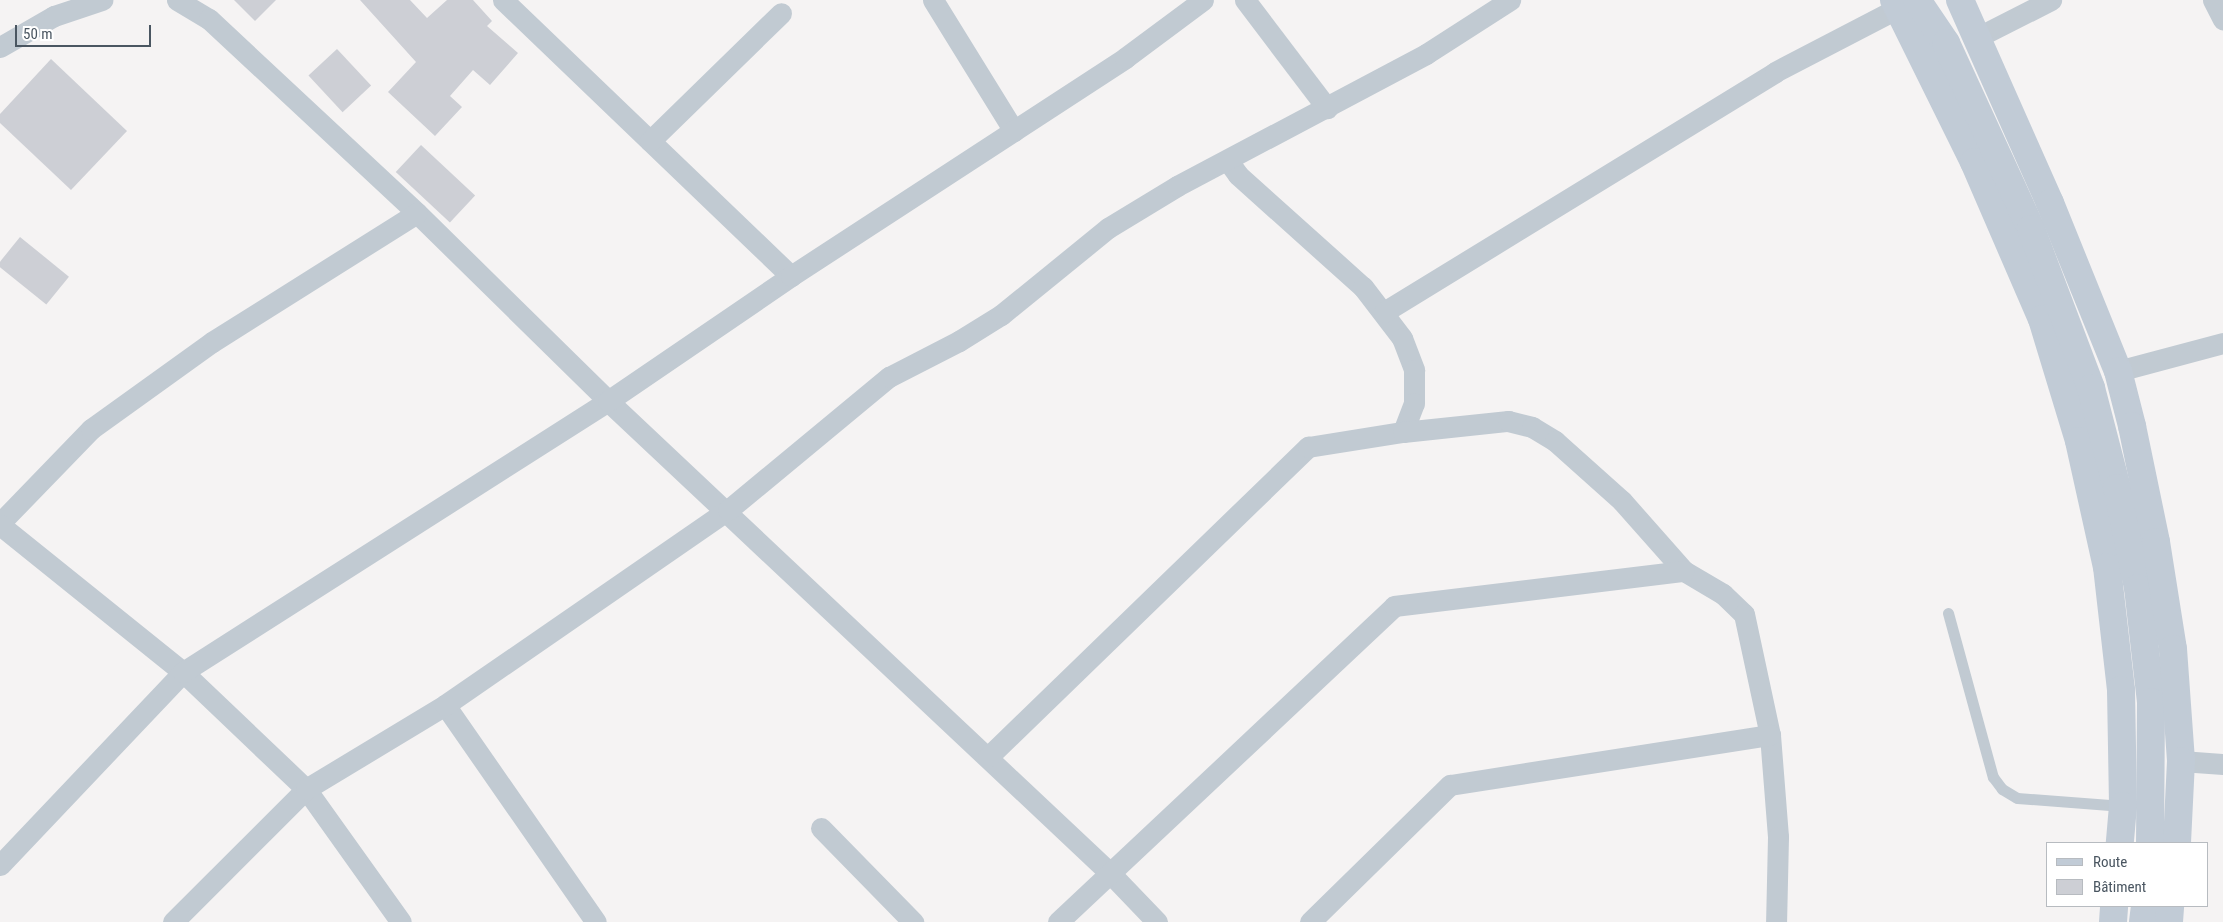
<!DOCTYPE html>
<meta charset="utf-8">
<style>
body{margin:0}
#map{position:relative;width:2223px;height:922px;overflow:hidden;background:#f5f3f3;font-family:"Roboto Condensed",sans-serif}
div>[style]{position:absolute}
.building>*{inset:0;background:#cdcfd5;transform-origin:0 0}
.service>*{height:11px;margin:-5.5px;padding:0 5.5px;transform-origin:5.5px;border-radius:5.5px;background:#c1cad2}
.minor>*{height:21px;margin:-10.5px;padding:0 10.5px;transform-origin:10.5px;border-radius:10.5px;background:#c1cad2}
.secondary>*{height:28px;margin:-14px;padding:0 14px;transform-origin:14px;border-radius:14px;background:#c1cbd6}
span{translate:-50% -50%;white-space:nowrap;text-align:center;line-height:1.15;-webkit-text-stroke:5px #fff;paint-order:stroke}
.legend{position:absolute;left:2046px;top:842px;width:162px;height:65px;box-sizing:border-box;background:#fff;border:1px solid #b7bbc0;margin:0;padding:6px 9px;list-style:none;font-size:15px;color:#4a5661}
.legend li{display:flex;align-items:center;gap:10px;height:25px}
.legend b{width:25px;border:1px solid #b7bbc0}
.scale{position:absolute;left:15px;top:25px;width:136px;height:22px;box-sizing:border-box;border:2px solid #4a5661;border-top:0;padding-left:6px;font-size:15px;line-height:18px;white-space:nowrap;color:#4a5661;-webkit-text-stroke:4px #fff;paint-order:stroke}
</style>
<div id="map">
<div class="building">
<div style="clip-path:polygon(234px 0,276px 0,255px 21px)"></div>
<div style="clip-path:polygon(360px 0,410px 0,427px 18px,447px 0,473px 0,492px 21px,487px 26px,518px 53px,490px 85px,473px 70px,450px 96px,462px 107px,435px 136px,388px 92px,416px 62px)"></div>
<div style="left:337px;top:49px;width:50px;height:39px;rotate:47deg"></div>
<div style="clip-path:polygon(51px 59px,127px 131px,71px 190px,0 123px,0 114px)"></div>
<div style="left:421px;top:145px;width:74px;height:37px;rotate:43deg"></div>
<div style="left:20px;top:237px;width:63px;height:36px;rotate:39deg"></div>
</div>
<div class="service">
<div style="left:1948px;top:613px;width:170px;rotate:74.7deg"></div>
<div style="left:1993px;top:777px;width:15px;rotate:53deg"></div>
<div style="left:2002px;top:789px;width:17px;rotate:31deg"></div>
<div style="left:2017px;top:798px;width:106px;rotate:4.3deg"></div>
</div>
<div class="minor">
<div style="left:177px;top:0;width:37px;rotate:31deg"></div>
<div style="left:209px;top:19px;width:284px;rotate:43deg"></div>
<div style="left:417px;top:213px;width:268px;rotate:44.5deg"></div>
<div style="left:608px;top:401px;width:689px;rotate:43.24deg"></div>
<div style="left:1110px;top:873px;width:68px;rotate:46.2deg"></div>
<div style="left:503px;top:0;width:399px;rotate:43.8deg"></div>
<div style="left:933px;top:0;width:154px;rotate:58.3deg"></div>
<div style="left:1245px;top:0;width:136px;rotate:52.8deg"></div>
<div style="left:2213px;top:0;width:22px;rotate:63deg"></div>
<div style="left:1978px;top:37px;width:82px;rotate:-26.9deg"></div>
<div style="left:0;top:47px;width:62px;rotate:-29.9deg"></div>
<div style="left:54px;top:16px;width:51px;rotate:-18.4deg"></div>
<div style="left:650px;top:141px;width:183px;rotate:-44.3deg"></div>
<div style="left:1228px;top:161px;width:17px;rotate:54deg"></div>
<div style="left:1238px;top:175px;width:168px;rotate:41.9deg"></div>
<div style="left:1363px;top:287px;width:64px;rotate:52.6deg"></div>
<div style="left:1402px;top:338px;width:34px;rotate:69deg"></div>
<div style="left:1414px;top:370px;width:33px;rotate:90deg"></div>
<div style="left:1414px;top:403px;width:31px;rotate:111deg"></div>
<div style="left:1384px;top:312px;width:459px;rotate:-31.5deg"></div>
<div style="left:1775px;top:72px;width:139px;rotate:-27.5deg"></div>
<div style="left:2118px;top:371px;width:109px;rotate:-14.9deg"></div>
<div style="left:0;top:523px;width:131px;rotate:-45.9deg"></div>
<div style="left:91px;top:429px;width:149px;rotate:-35.7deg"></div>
<div style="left:212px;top:342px;width:242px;rotate:-32.2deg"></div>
<div style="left:0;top:525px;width:235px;rotate:38.8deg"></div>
<div style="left:183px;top:672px;width:170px;rotate:43.6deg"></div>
<div style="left:306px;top:789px;width:163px;rotate:54.5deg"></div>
<div style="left:445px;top:705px;width:264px;rotate:55.2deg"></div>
<div style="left:988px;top:757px;width:446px;rotate:-44.1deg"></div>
<div style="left:1308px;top:447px;width:96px;rotate:-9deg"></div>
<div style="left:1403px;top:432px;width:106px;rotate:-6deg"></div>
<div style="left:1508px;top:421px;width:25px;rotate:14deg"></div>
<div style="left:1532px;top:427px;width:27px;rotate:31deg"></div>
<div style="left:1555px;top:441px;width:90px;rotate:41.8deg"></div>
<div style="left:1622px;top:501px;width:94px;rotate:48.5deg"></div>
<div style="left:1684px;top:571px;width:45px;rotate:30.5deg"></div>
<div style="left:1723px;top:594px;width:29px;rotate:44deg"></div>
<div style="left:1744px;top:614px;width:124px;rotate:77.9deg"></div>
<div style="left:1770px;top:735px;width:102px;rotate:85.5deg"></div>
<div style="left:1778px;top:837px;width:85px;rotate:91.3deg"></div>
<div style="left:2181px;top:761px;width:42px;rotate:4.1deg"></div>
<div style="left:821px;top:828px;width:132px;rotate:45.6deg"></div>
<div style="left:0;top:865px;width:266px;rotate:-46.5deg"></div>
<div style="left:183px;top:672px;width:504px;rotate:-32.52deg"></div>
<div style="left:608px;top:401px;width:222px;rotate:-34.3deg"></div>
<div style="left:791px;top:276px;width:399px;rotate:-33.1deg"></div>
<div style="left:1125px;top:58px;width:97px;rotate:-36.6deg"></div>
<div style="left:173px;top:922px;width:188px;rotate:-45deg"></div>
<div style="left:306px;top:789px;width:162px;rotate:-31.1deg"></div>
<div style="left:445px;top:705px;width:344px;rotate:-34.6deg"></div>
<div style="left:728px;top:510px;width:209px;rotate:-39.6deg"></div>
<div style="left:889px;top:377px;width:79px;rotate:-27.2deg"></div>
<div style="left:959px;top:341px;width:49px;rotate:-31.8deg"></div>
<div style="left:1001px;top:315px;width:138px;rotate:-39.1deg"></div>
<div style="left:1108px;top:228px;width:81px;rotate:-31.3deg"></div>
<div style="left:1177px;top:186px;width:282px;rotate:-27.9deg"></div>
<div style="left:1426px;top:54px;width:100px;rotate:-32.7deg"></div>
<div style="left:1058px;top:922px;width:461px;rotate:-43.2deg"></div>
<div style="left:1394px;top:606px;width:292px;rotate:-6.9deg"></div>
<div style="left:1310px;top:922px;width:196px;rotate:-44.4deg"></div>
<div style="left:1450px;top:785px;width:324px;rotate:-8.9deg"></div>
</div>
<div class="secondary">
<div style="left:1894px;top:0;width:181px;rotate:63.7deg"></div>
<div style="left:1974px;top:162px;width:171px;rotate:66.6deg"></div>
<div style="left:2042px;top:319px;width:127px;rotate:73.1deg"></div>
<div style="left:2079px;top:441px;width:129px;rotate:77.5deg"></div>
<div style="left:2107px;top:567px;width:124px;rotate:83.5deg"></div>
<div style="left:2121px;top:690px;width:116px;rotate:89deg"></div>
<div style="left:2123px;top:806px;width:37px;rotate:95deg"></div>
<div style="left:1917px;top:0;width:52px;rotate:56deg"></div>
<div style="left:1946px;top:43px;width:205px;rotate:65.4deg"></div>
<div style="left:2031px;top:229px;width:170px;rotate:69.3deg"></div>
<div style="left:2091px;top:388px;width:103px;rotate:75.4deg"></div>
<div style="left:2117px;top:488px;width:102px;rotate:78.1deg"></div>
<div style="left:2138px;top:588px;width:115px;rotate:83.5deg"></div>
<div style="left:2151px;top:702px;width:141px;rotate:90.4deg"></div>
<div style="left:1960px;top:0;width:222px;rotate:66.1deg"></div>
<div style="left:2050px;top:203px;width:181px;rotate:68deg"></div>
<div style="left:2118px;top:371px;width:57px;rotate:75.7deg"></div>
<div style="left:2132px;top:426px;width:118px;rotate:78.3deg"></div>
<div style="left:2156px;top:542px;width:108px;rotate:81deg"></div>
<div style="left:2173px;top:649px;width:112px;rotate:85.9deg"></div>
<div style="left:2181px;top:761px;width:82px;rotate:92.8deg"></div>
<div style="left:2113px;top:922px;width:16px;rotate:-86deg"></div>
<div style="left:2143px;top:922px;width:16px;rotate:-83deg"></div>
<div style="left:2169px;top:922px;width:16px;rotate:-86deg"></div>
</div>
<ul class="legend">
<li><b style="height:6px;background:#c1cbd6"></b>Route</li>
<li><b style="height:14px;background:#cdcfd5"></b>Bâtiment</li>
</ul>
<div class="scale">50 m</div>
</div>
